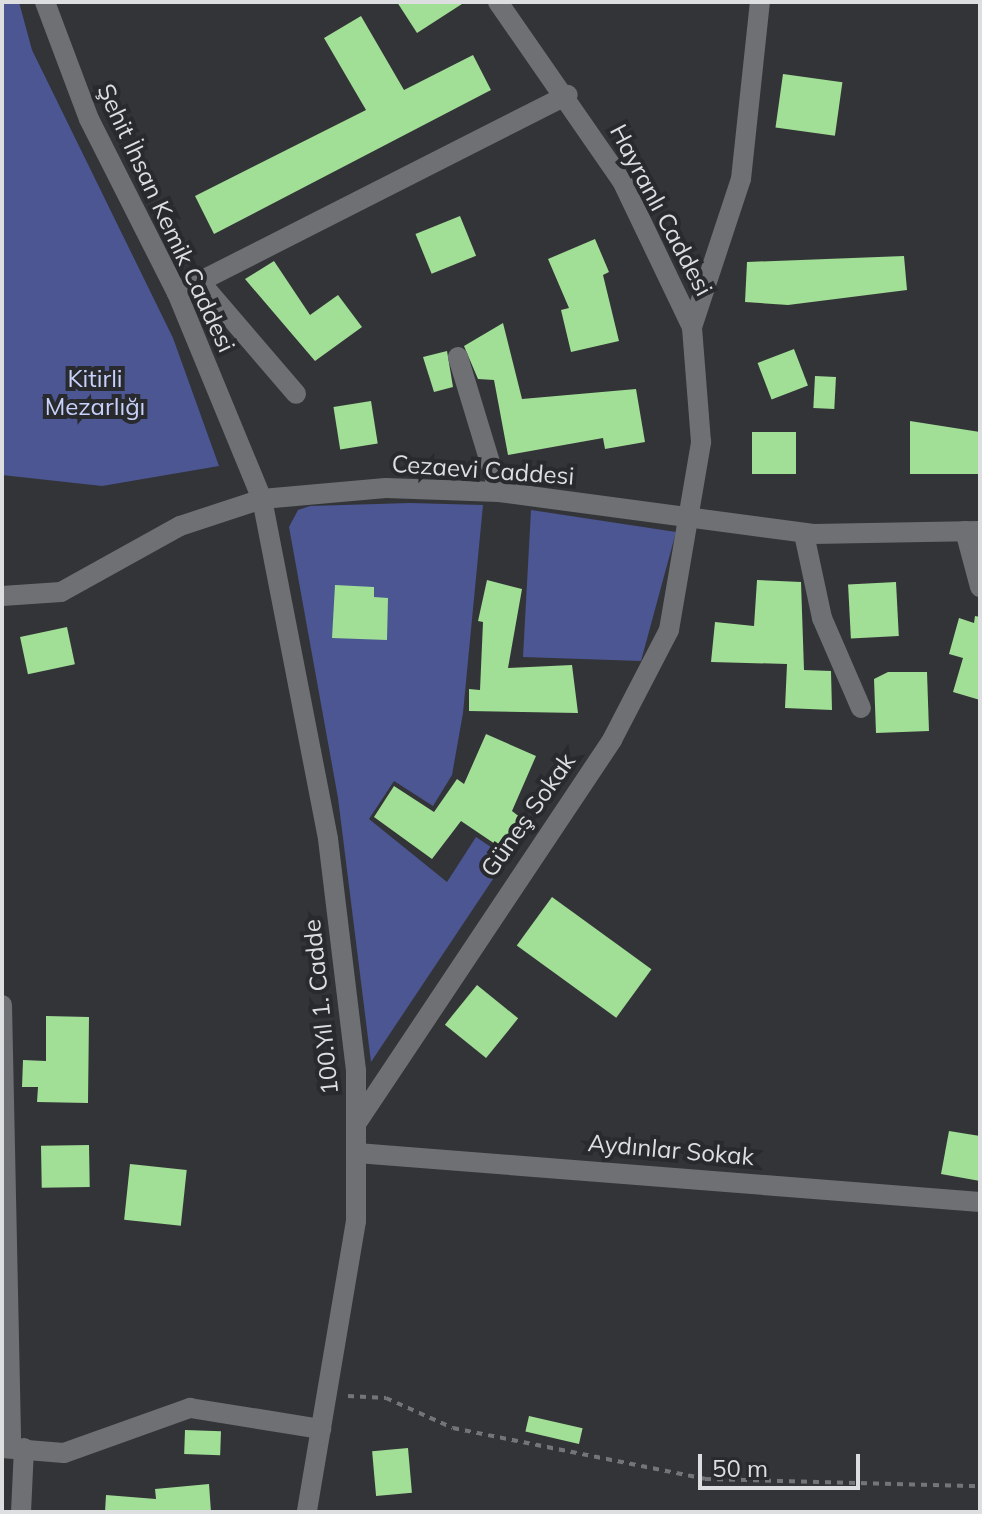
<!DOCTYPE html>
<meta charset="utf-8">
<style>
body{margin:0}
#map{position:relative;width:982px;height:1514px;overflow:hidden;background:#333437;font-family:Mulish,sans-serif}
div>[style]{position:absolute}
.green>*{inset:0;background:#4b5693}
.building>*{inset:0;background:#a1de96;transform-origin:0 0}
.path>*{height:4px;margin-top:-2px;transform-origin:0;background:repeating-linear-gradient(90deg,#747577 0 6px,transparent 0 12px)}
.minor>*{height:20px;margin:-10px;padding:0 10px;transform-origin:10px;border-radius:10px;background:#6f7074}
span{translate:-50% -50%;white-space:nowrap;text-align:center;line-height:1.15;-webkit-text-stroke:8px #292a2d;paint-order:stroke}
.street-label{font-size:24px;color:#dddee0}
.park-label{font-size:24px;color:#c7d1fb}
.frame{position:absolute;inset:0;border:4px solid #dddee0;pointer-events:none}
.scale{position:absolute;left:698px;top:1454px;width:162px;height:36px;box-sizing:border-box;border:4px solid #dddee0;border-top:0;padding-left:10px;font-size:24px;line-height:28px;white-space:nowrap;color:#dddee0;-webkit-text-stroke:6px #292a2d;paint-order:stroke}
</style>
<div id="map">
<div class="green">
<div style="clip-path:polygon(2px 2px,19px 2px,32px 50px,173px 338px,219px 466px,102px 486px,2px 475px)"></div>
<div style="clip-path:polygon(410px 503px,483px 505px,463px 713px,452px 775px,433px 806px,394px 781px,369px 819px,447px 882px,476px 837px,507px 858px,371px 1062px,338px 798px,289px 527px,298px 510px,310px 506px)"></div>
<div style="clip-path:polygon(531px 510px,676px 532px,641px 661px,523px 657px)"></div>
</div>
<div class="building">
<div style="clip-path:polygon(397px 2px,465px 2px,417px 33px)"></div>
<div style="clip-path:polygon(361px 16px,404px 90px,473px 55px,491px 90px,214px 234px,195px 196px,366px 110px,324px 38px)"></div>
<div style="left:783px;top:74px;width:60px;height:54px;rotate:8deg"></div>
<div style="left:460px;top:216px;width:43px;height:48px;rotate:68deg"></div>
<div style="clip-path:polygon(595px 239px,609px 272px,603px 275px,619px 341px,571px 352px,561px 310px,569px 308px,548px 259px)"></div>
<div style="clip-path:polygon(904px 256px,907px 290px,788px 305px,745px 302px,747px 262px)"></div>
<div style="clip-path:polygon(274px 261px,310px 315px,338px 295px,362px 327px,315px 361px,245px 279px)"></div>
<div style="clip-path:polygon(503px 323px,522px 399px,636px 389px,645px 442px,605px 449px,603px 438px,508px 455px,494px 380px,478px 379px,464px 346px)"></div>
<div style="left:794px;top:349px;width:39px;height:39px;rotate:69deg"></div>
<div style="clip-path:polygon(447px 351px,453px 387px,434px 392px,423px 357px)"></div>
<div style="left:815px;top:376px;width:21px;height:32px;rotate:3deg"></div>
<div style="left:371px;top:401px;width:43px;height:38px;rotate:81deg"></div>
<div style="clip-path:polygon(910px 421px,980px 432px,980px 474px,910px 474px)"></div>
<div style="left:752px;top:432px;width:44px;height:42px"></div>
<div style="clip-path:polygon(487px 580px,522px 589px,508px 668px,572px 665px,578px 713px,469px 711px,469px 689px,480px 690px,483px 622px,478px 621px)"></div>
<div style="clip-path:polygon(757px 580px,801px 582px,804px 670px,831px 671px,832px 710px,785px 708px,787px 664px,711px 662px,715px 622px,754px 626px)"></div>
<div style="left:896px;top:582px;width:54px;height:48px;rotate:87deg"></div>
<div style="clip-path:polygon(335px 585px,374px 587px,374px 597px,388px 598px,387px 640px,332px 638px)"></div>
<div style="clip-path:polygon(975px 616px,980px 617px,980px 700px,953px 692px,963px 658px,949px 654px,959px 618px,974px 623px)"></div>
<div style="left:67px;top:627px;width:38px;height:48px;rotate:78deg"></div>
<div style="clip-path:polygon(888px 672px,927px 672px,929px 731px,876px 733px,874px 679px)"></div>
<div style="clip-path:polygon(486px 734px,536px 756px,512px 811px,521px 818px,501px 848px,461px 821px,432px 859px,374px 817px,394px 786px,434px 812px,457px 779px,464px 784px)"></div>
<div style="left:552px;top:897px;width:123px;height:60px;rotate:36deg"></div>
<div style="left:477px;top:985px;width:53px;height:51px;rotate:39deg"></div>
<div style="clip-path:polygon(46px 1016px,89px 1017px,88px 1103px,37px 1102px,38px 1087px,22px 1087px,23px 1060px,46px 1061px)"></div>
<div style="clip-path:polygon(949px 1131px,980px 1136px,980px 1181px,941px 1174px)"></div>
<div style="left:89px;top:1145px;width:42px;height:48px;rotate:89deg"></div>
<div style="left:130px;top:1164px;width:57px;height:56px;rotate:6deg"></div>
<div style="left:529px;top:1416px;width:55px;height:16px;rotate:13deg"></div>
<div style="left:185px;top:1430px;width:36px;height:24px;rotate:2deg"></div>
<div style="left:408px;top:1448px;width:45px;height:36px;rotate:85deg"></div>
<div style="clip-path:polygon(209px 1484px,211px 1512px,105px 1512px,106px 1495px,156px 1499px,155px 1489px)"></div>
</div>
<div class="path">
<div style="left:348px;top:1396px;width:38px;rotate:3deg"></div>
<div style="left:386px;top:1398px;width:73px;rotate:24.1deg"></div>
<div style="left:453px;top:1428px;width:257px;rotate:11.4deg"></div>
<div style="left:705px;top:1479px;width:275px;rotate:1.5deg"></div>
</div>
<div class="minor">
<div style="left:45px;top:2px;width:125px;rotate:69.4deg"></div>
<div style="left:89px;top:119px;width:195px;rotate:63.2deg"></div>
<div style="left:177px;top:293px;width:223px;rotate:67.6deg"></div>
<div style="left:262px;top:499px;width:346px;rotate:79deg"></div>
<div style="left:328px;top:839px;width:234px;rotate:83.1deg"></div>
<div style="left:356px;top:1071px;width:150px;rotate:90deg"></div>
<div style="left:356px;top:1221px;width:295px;rotate:99.6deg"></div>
<div style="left:498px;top:2px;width:218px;rotate:55.3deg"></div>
<div style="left:622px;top:181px;width:162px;rotate:64.4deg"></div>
<div style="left:201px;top:283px;width:146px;rotate:49.4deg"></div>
<div style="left:177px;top:293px;width:438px;rotate:-26.9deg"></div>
<div style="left:458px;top:357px;width:141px;rotate:73.1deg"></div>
<div style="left:965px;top:531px;width:58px;rotate:75deg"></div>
<div style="left:804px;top:534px;width:86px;rotate:77.9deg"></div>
<div style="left:822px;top:618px;width:98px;rotate:66.6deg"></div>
<div style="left:2px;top:596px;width:59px;rotate:-3.9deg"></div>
<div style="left:61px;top:592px;width:136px;rotate:-29deg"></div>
<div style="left:180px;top:526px;width:86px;rotate:-18.2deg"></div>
<div style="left:262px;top:499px;width:124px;rotate:-5.1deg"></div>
<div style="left:386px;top:488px;width:113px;rotate:2deg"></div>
<div style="left:499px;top:492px;width:317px;rotate:7.6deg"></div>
<div style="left:813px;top:534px;width:167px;rotate:-1deg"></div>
<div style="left:2px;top:1005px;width:443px;rotate:88.8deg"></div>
<div style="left:358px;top:1121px;width:458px;rotate:-56.3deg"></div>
<div style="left:612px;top:740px;width:124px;rotate:-62.6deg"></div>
<div style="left:669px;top:630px;width:191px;rotate:-80.3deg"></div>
<div style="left:701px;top:442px;width:115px;rotate:-94.5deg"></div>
<div style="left:692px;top:327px;width:156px;rotate:-71.7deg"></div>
<div style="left:741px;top:179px;width:178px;rotate:-83.9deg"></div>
<div style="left:357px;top:1153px;width:625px;rotate:4.5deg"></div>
<div style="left:2px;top:1448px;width:62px;rotate:4.6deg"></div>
<div style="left:64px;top:1453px;width:134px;rotate:-19.7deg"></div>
<div style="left:190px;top:1408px;width:133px;rotate:9.1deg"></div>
<div style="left:21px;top:1512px;width:64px;rotate:-87.3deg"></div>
</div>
<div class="street-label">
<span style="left:661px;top:210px;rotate:62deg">Hayranlı Caddesi</span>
<span style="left:166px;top:218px;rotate:65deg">Şehit İhsan Kemik Caddesi</span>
<span style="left:483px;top:470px;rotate:4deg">Cezaevi Caddesi</span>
<span style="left:528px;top:815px;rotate:-55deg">Güneş Sokak</span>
<span style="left:321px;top:1007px;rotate:-96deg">100.Yıl 1. Cadde</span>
<span style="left:671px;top:1150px;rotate:5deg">Aydınlar Sokak</span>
</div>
<div class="park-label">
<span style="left:95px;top:393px">Kitirli<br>Mezarlığı</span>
</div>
<div class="frame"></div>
<div class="scale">50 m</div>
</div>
